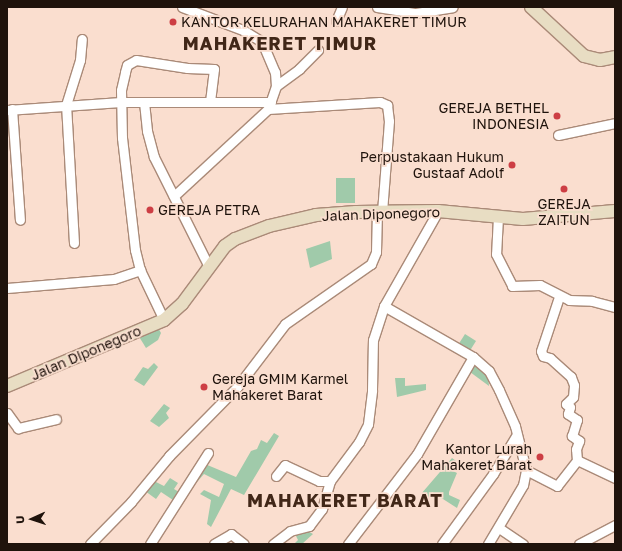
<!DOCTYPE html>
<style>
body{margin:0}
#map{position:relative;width:622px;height:551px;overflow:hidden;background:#fadecf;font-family:"Golos Text",sans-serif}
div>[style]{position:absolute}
.green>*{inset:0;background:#a0caaa;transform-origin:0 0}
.roads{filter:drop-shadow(1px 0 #aa8a78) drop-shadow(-1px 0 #aa8a78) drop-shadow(0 1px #aa8a78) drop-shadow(0 -1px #aa8a78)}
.street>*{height:9px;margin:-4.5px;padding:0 4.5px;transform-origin:4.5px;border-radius:4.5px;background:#fff}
.secondary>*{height:12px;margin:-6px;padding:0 6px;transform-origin:6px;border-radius:6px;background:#e8ddc3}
.dots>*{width:11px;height:11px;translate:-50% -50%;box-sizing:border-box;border:2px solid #fadecf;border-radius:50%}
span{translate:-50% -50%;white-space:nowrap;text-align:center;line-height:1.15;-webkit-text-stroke:3.5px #fadecf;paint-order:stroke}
.poi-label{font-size:14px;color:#1f130c}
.left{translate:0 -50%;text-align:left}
.right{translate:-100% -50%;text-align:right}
.street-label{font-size:14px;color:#1f130c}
.district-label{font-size:18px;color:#412718;font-weight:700;letter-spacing:1px}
.frame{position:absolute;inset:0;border:8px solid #1f130c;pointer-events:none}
.north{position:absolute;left:12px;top:499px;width:40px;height:40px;-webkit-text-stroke:3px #fadecf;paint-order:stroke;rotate:267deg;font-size:11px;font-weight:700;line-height:16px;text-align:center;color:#1f130c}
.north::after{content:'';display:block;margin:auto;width:14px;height:18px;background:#1f130c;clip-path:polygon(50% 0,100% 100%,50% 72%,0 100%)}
</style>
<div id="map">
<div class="green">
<div style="left:355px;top:178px;width:25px;height:19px;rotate:90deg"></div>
<div style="clip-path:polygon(330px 241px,332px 259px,310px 268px,306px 249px)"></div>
<div style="clip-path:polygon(157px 326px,161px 333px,158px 340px,146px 348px,138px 335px)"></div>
<div style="left:465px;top:334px;width:13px;height:14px;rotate:32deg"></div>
<div style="clip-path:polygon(474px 362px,488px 374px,489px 386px,470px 372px)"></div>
<div style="clip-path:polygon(154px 363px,158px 367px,144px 386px,134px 380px,143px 367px,148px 369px)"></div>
<div style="clip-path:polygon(395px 378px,405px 378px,405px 386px,426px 384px,426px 390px,397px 397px)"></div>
<div style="clip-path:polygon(164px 404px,170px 408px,166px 413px,169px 418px,159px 427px,150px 421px)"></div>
<div style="clip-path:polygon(274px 433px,279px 436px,244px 495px,231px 489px,211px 527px,207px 524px,211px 500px,200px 494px,204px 490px,219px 497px,224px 484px,204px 474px,197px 482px,192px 480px,205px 464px,236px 477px,251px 451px,257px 449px,261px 440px,267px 443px)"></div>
<div style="clip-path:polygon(452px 458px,456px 461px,451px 470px,457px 473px,449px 492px,449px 495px,460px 500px,457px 508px,432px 492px,428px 499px,421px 494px)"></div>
<div style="clip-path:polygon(170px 478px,178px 483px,174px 489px,179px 492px,173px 500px,161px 492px,156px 499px,145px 491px,154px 481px,164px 486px)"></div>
<div style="clip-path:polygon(304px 529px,313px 534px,302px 544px,294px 544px,298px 540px,296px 536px)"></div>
</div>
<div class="roads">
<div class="street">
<div style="left:182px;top:7px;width:65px;rotate:20.7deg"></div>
<div style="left:243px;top:30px;width:22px;rotate:32deg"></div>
<div style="left:262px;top:42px;width:33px;rotate:67deg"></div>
<div style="left:275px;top:72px;width:14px;rotate:86deg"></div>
<div style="left:276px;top:86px;width:21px;rotate:109deg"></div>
<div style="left:377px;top:7px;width:39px;rotate:9deg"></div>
<div style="left:416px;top:13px;width:37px;rotate:-9deg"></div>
<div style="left:336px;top:21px;width:15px;rotate:-67deg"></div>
<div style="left:276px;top:86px;width:29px;rotate:-36deg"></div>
<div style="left:299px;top:69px;width:27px;rotate:-45deg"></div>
<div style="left:144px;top:102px;width:29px;rotate:84deg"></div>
<div style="left:147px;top:131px;width:27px;rotate:75deg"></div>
<div style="left:154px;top:157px;width:121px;rotate:63.4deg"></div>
<div style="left:12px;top:109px;width:111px;rotate:85.9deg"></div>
<div style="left:7px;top:110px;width:114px;rotate:-4deg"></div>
<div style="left:121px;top:102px;width:150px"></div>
<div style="left:558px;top:135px;width:58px;rotate:-11.9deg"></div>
<div style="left:174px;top:196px;width:128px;rotate:-42.8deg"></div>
<div style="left:268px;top:109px;width:112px;rotate:-3.6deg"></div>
<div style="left:380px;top:102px;width:8px;rotate:23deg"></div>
<div style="left:387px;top:105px;width:16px;rotate:83deg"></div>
<div style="left:389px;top:121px;width:91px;rotate:94.4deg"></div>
<div style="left:438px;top:211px;width:109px;rotate:119.6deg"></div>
<div style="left:384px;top:306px;width:103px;rotate:29.8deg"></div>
<div style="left:473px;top:357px;width:21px;rotate:41deg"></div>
<div style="left:489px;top:371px;width:21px;rotate:62deg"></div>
<div style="left:499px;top:390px;width:39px;rotate:66deg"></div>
<div style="left:515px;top:426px;width:45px;rotate:76deg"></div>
<div style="left:526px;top:470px;width:15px;rotate:101deg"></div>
<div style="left:523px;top:485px;width:69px;rotate:120.7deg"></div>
<div style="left:498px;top:217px;width:37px;rotate:93deg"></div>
<div style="left:496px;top:254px;width:36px;rotate:63deg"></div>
<div style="left:512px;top:286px;width:28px;rotate:-2deg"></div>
<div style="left:540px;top:285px;width:33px;rotate:27deg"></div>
<div style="left:569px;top:300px;width:23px;rotate:2deg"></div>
<div style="left:592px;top:301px;width:24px;rotate:15deg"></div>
<div style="left:74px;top:243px;width:138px;rotate:-93.3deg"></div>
<div style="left:66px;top:105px;width:47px;rotate:-72.7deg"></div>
<div style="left:80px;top:60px;width:21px;rotate:-85deg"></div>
<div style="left:7px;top:288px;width:107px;rotate:-4.8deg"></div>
<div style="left:114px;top:279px;width:28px;rotate:-19deg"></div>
<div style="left:164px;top:320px;width:55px;rotate:-115.6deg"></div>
<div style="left:140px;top:270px;width:21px;rotate:-104deg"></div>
<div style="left:135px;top:250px;width:113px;rotate:-96.6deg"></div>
<div style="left:122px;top:138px;width:48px;rotate:-91.2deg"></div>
<div style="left:121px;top:90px;width:18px;rotate:-77deg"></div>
<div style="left:125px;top:72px;width:7px;rotate:-74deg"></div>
<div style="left:127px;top:65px;width:10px;rotate:-29deg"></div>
<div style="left:136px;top:60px;width:52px;rotate:8.9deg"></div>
<div style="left:187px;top:68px;width:27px;rotate:2deg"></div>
<div style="left:214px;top:69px;width:31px;rotate:97deg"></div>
<div style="left:7px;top:413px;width:19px;rotate:54deg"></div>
<div style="left:18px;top:428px;width:39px;rotate:-13deg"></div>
<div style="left:577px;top:460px;width:42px;rotate:25.3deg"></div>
<div style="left:526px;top:470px;width:35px;rotate:27deg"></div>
<div style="left:557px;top:486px;width:33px;rotate:-52deg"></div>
<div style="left:577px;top:460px;width:11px;rotate:-95deg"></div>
<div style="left:576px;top:449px;width:9px;rotate:-69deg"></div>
<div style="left:579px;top:441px;width:9px;rotate:-144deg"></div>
<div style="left:572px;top:436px;width:17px;rotate:-73deg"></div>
<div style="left:577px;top:420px;width:11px;rotate:-146deg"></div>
<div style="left:568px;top:414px;width:7px;rotate:-74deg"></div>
<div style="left:570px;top:407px;width:5px;rotate:-143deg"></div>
<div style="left:566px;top:404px;width:10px;rotate:-45deg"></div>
<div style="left:573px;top:397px;width:12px;rotate:-85deg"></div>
<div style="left:574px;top:385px;width:9px;rotate:-111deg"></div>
<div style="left:571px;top:377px;width:28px;rotate:-138deg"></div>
<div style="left:550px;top:358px;width:7px;rotate:-164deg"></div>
<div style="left:543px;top:356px;width:5px;rotate:-112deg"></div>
<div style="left:541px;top:351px;width:57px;rotate:-71.6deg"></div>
<div style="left:276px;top:476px;width:14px;rotate:-51deg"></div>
<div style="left:285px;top:465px;width:38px;rotate:25deg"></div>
<div style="left:319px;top:481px;width:11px"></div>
<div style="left:330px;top:481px;width:49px;rotate:-53.4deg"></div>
<div style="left:359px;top:442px;width:20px;rotate:-63deg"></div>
<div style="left:368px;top:424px;width:34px;rotate:-83deg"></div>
<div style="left:372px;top:390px;width:50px;rotate:-88.9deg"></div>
<div style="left:373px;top:340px;width:36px;rotate:-72deg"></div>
<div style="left:499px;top:528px;width:29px;rotate:34deg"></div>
<div style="left:90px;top:544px;width:59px;rotate:-45.7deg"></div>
<div style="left:131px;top:502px;width:60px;rotate:-50.4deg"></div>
<div style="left:169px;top:456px;width:97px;rotate:-45.4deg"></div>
<div style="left:237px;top:387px;width:79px;rotate:-52.7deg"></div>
<div style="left:285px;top:324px;width:105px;rotate:-34.9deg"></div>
<div style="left:371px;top:264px;width:13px;rotate:-67deg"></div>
<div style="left:376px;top:252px;width:40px;rotate:-88.6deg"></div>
<div style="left:150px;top:544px;width:108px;rotate:-57.5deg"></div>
<div style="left:214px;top:544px;width:20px;rotate:-30deg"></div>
<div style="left:231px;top:534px;width:16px;rotate:38deg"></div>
<div style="left:273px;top:544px;width:21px;rotate:-37deg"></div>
<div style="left:290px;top:531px;width:20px;rotate:-15deg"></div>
<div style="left:309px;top:526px;width:21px;rotate:-53deg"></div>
<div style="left:322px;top:509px;width:29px;rotate:-74deg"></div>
<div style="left:348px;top:544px;width:113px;rotate:-52.5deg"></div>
<div style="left:417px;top:454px;width:112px;rotate:-60deg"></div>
<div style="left:442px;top:544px;width:87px;rotate:-53.9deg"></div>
<div style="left:493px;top:474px;width:44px;rotate:-58.8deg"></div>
<div style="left:579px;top:544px;width:41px;rotate:-27.8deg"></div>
</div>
<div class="secondary">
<div style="left:531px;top:7px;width:72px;rotate:42.8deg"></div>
<div style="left:584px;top:56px;width:16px;rotate:14deg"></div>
<div style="left:600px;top:60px;width:15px;rotate:-11deg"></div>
<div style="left:7px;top:386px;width:170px;rotate:-22.8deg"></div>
<div style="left:164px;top:320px;width:24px;rotate:-42deg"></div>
<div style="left:182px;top:304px;width:72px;rotate:-53.4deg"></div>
<div style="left:225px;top:246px;width:12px;rotate:-35deg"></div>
<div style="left:235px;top:239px;width:36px;rotate:-21deg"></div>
<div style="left:269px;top:226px;width:48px;rotate:-13.2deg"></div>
<div style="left:316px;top:215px;width:40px;rotate:-4.3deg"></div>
<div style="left:356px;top:212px;width:82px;rotate:-0.7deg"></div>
<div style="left:438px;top:211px;width:85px;rotate:5.4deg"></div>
<div style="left:523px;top:219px;width:92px;rotate:-5deg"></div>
</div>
</div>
<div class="dots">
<div style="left:173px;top:22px;background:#cd3e44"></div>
<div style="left:557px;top:116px;background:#cd3e44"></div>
<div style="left:512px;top:165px;background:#cd3e44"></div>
<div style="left:564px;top:189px;background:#cd3e44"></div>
<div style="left:150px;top:210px;background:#cd3e44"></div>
<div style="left:204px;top:387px;background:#cd3e44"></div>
<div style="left:540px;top:457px;background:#cd3e44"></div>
</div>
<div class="poi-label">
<span class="left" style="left:181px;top:22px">KANTOR KELURAHAN MAHAKERET TIMUR</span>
<span class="right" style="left:549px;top:116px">GEREJA BETHEL<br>INDONESIA</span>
<span class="right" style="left:504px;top:165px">Perpustakaan Hukum<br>Gustaaf Adolf</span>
<span style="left:564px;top:212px">GEREJA<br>ZAITUN</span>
<span class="left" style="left:158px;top:210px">GEREJA PETRA</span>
<span class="left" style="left:212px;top:387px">Gereja GMIM Karmel<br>Mahakeret Barat</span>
<span class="right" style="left:532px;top:457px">Kantor Lurah<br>Mahakeret Barat</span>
</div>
<div class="street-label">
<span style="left:381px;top:214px;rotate:-2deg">Jalan Diponegoro</span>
<span style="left:86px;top:353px;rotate:-23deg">Jalan Diponegoro</span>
</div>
<div class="district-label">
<span style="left:280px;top:43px">MAHAKERET TIMUR</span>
<span style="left:345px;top:500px">MAHAKERET BARAT</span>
</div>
<div class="frame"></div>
<div class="north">U</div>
</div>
